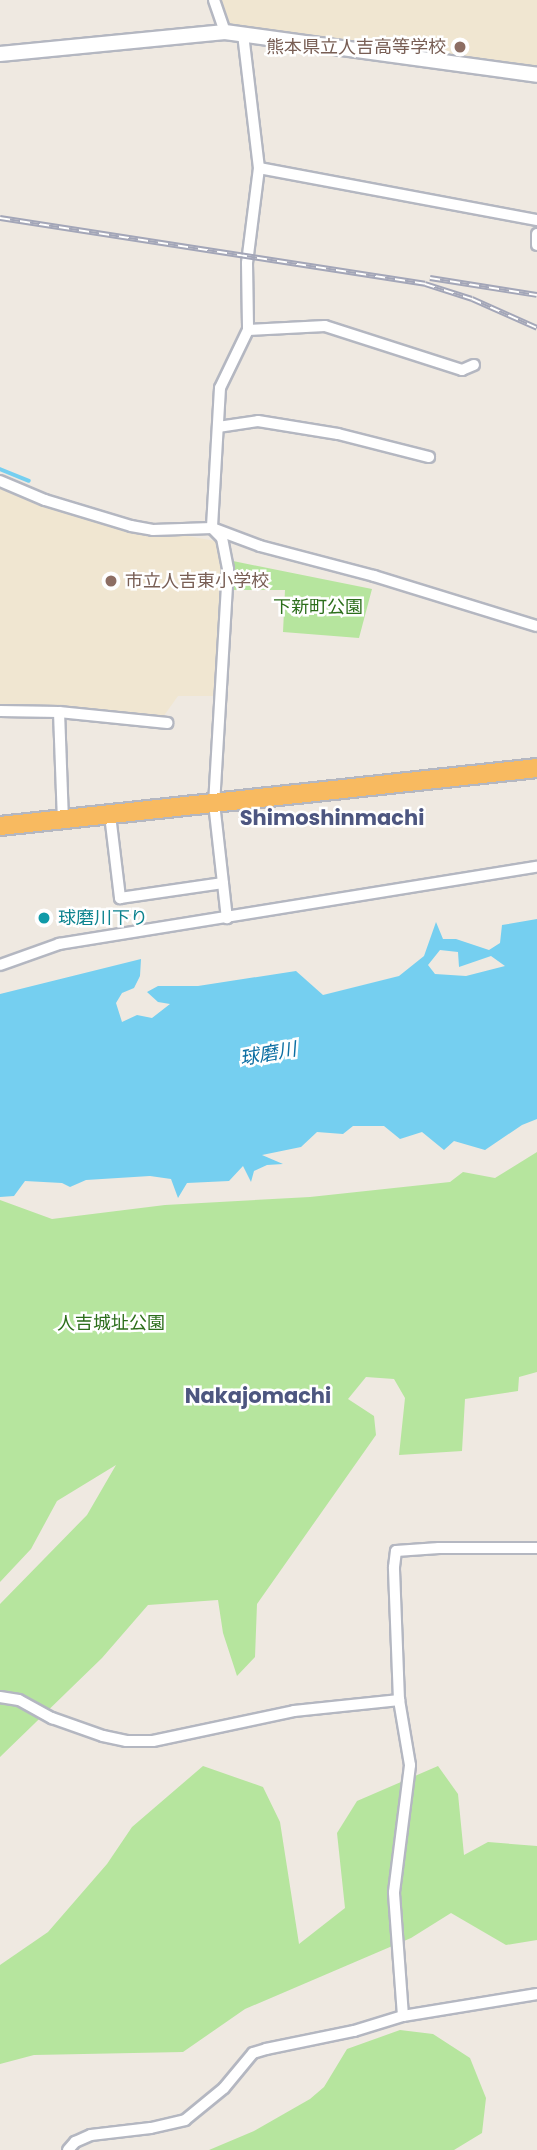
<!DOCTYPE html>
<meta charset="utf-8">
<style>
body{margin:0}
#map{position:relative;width:537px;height:2150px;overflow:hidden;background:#efe9e1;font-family:Poppins,"Noto Sans JP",sans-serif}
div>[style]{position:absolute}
.education>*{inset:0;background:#f0e6d1}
.green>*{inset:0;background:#b6e59e}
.water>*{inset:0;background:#75cff0}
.stream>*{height:3.5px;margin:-1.75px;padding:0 1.75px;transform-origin:1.75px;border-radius:1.75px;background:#75cff0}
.roads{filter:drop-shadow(2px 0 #b4b7c1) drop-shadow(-2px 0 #b4b7c1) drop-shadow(0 2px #b4b7c1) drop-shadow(0 -2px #b4b7c1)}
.minor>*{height:10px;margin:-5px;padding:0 5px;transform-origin:5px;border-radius:5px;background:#fff}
.tertiary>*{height:14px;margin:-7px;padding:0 7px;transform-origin:7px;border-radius:7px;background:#fff}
.trunk>*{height:18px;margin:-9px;padding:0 9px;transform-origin:9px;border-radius:9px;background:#f8ba60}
.rail>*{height:6px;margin-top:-3px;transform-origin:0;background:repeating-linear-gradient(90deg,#fff 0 10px,#a3a6b8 0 20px);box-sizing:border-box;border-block:2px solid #a3a6b8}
.dots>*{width:19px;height:19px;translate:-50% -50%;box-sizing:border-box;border:4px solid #fff;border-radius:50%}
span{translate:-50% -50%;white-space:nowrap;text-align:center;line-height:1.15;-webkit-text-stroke:5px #fff;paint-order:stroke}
.education-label{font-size:18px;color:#785e54}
.right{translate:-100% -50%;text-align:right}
.left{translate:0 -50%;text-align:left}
.park-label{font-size:18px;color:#2c6e1b}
.culture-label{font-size:18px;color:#0d838f}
.water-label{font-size:19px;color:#0d6fa3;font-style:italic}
.quarter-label{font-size:21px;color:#4d5680;font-weight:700}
</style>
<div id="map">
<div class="education">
<div style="clip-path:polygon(221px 0,537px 0,537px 69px,230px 25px)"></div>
<div style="clip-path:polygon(0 489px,54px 510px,124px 528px,158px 536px,182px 535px,221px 542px,222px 607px,214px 696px,178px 696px,163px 717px,0 707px)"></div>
</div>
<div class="green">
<div style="clip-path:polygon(233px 561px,372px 589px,359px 638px,283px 632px,285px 590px,233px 590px,232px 594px)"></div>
<div style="clip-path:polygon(537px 1152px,537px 1372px,519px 1377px,518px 1391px,465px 1399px,462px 1451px,399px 1455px,405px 1398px,394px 1379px,366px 1377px,348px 1399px,374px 1416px,376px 1435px,257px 1604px,255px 1657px,237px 1676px,223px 1633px,218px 1600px,148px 1605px,102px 1658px,0 1757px,0 1604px,87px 1515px,116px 1465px,57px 1501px,31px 1549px,0 1582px,0 1200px,52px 1219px,165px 1205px,310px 1197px,450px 1182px,463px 1172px,495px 1178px)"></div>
<div style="clip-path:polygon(203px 1766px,263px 1787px,280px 1822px,299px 1944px,345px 1908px,337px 1833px,357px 1801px,438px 1766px,458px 1794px,464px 1855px,488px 1842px,537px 1846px,537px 1940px,506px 1945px,451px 1913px,411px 1938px,245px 2009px,183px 2052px,34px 2055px,0 2064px,0 1965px,48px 1932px,107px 1864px,132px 1827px)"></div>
<div style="clip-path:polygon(400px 2030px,433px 2034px,470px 2058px,486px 2098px,482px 2133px,454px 2150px,209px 2150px,254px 2131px,310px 2099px,324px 2087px,347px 2049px)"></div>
</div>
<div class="water">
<div style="clip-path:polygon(evenodd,537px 919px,537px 1119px,522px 1125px,485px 1150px,454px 1141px,444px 1150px,422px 1132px,400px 1139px,384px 1126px,353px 1126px,343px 1134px,317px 1132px,301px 1147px,262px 1155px,283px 1164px,267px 1165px,254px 1171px,251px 1182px,243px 1166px,229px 1181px,187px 1183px,178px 1198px,171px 1179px,150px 1176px,86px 1180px,70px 1187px,62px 1183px,25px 1181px,14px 1196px,0 1197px,0 994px,141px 959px,140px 976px,134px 988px,122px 993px,116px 1003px,122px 1022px,137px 1015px,152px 1018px,170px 1004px,158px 1002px,147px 992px,158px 986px,198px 986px,296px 971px,323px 995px,399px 976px,424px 956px,436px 922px,443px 939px,456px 939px,489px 950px,500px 943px,502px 925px,537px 919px,440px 950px,458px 952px,459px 967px,491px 956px,505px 966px,466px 976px,435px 974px,428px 965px,440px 950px)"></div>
</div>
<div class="stream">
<div style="left:0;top:469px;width:31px;rotate:22deg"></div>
</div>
<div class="roads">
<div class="minor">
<div style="left:214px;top:0;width:34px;rotate:71deg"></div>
<div style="left:243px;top:34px;width:135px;rotate:83.2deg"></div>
<div style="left:259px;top:168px;width:96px;rotate:97.2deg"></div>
<div style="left:247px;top:263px;width:67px;rotate:89.1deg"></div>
<div style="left:248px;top:330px;width:64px;rotate:115.8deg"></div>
<div style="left:220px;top:388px;width:140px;rotate:93.3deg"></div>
<div style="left:212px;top:528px;width:51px;rotate:20.6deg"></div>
<div style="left:260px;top:546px;width:118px;rotate:14.7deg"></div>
<div style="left:374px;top:576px;width:170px;rotate:17.1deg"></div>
<div style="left:259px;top:168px;width:283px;rotate:10.6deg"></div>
<div style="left:537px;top:234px;width:11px;rotate:90deg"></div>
<div style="left:248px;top:330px;width:77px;rotate:-3deg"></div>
<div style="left:325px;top:326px;width:144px;rotate:17.8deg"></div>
<div style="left:462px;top:370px;width:13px;rotate:-23deg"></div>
<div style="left:218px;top:427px;width:40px;rotate:-8.5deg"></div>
<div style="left:258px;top:421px;width:81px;rotate:9.2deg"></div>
<div style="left:338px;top:434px;width:94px;rotate:14.2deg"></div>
<div style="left:0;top:481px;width:49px;rotate:22.9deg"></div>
<div style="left:45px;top:500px;width:90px;rotate:16.8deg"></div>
<div style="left:131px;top:526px;width:22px;rotate:10deg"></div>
<div style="left:153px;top:530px;width:59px;rotate:-1.9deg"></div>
<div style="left:212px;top:528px;width:14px;rotate:45deg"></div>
<div style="left:222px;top:538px;width:32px;rotate:79deg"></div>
<div style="left:228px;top:569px;width:234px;rotate:93.4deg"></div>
<div style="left:214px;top:803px;width:116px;rotate:83.6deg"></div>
<div style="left:0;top:711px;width:59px;rotate:1deg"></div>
<div style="left:59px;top:712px;width:109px;rotate:5.8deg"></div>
<div style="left:59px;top:712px;width:108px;rotate:87.9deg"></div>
<div style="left:110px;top:815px;width:84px;rotate:83.1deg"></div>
<div style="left:120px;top:898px;width:104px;rotate:-8.3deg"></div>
<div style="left:0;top:965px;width:63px;rotate:-19.6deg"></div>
<div style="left:59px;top:944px;width:484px;rotate:-9.2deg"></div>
<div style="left:0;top:1697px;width:19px;rotate:9deg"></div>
<div style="left:19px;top:1700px;width:38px;rotate:29deg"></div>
<div style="left:52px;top:1718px;width:54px;rotate:19.4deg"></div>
<div style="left:103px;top:1736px;width:24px;rotate:12deg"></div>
<div style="left:126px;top:1741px;width:27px"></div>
<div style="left:153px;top:1741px;width:144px;rotate:-12deg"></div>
<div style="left:294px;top:1711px;width:106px;rotate:-6deg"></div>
<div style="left:403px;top:2016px;width:124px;rotate:-94.2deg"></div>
<div style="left:394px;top:1892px;width:128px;rotate:-82.8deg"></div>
<div style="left:410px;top:1765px;width:66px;rotate:-99.6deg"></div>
<div style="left:399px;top:1700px;width:133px;rotate:-92.2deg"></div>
<div style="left:394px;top:1567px;width:16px;rotate:-83deg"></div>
<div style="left:396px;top:1551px;width:43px;rotate:-4deg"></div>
<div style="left:439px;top:1548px;width:98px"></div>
<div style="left:68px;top:2150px;width:11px;rotate:-49deg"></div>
<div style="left:75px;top:2142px;width:17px;rotate:-24deg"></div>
<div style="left:91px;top:2135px;width:60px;rotate:-6.7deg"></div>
<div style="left:151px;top:2128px;width:35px;rotate:-13deg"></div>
<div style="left:185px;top:2120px;width:50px;rotate:-39.4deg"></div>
<div style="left:224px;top:2088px;width:45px;rotate:-50.4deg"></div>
<div style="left:253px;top:2053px;width:14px;rotate:-17deg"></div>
<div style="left:266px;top:2049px;width:90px;rotate:-11.6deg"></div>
<div style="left:354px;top:2031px;width:51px;rotate:-17deg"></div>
<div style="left:403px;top:2016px;width:136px;rotate:-9.3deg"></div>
</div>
<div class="tertiary">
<div style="left:0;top:54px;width:226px;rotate:-5.6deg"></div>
<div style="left:225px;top:32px;width:315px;rotate:7.8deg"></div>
</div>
<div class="trunk">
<div style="left:0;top:826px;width:540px;rotate:-6.16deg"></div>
</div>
</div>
<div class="rail">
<div style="left:0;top:218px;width:430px;rotate:8.8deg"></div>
<div style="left:425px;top:284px;width:49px;rotate:17.7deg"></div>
<div style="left:472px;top:299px;width:71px;rotate:24deg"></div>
<div style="left:430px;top:278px;width:108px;rotate:9deg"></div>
</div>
<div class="dots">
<div style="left:460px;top:47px;background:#8d6e63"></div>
<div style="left:111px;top:581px;background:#8d6e63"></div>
<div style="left:44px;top:918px;background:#0f9aa8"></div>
</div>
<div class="education-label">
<span class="right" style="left:446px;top:47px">熊本県立人吉高等学校</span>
<span class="left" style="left:125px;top:581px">市立人吉東小学校</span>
</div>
<div class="park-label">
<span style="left:318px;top:607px">下新町公園</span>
<span style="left:111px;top:1323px">人吉城址公園</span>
</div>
<div class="culture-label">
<span class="left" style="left:58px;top:918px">球磨川下り</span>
</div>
<div class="water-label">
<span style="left:268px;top:1054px;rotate:-10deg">球磨川</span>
</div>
<div class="quarter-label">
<span style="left:332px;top:818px">Shimoshinmachi</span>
<span style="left:258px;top:1396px">Nakajomachi</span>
</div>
</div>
